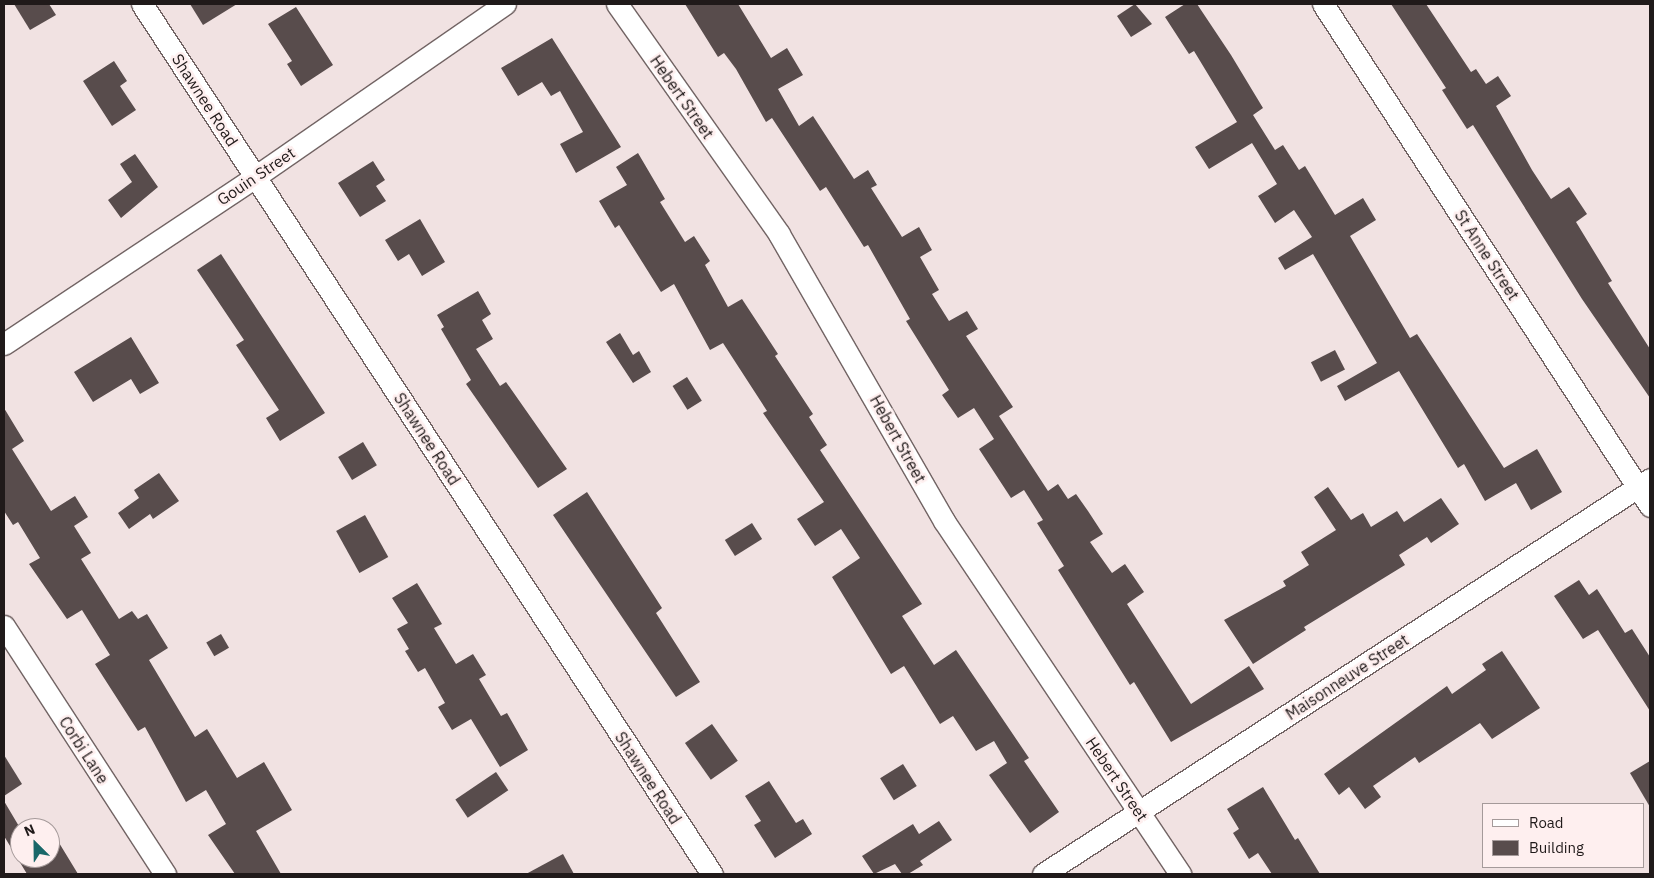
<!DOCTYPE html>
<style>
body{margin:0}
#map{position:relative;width:1654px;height:878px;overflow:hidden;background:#f1e2e2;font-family:"IBM Plex Sans",sans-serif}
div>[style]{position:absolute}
.building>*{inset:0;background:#584c4c;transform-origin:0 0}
.roads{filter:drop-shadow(1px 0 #726464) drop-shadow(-1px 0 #726464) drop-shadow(0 1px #726464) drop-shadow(0 -1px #726464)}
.street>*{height:21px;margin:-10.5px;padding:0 10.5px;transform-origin:10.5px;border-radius:10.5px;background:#fff}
span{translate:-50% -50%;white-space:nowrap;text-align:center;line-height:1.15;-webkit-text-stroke:5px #feefef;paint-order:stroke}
.street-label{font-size:16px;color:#201a1a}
.frame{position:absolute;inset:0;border:5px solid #201a1a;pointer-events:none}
.legend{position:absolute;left:1482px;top:803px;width:162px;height:65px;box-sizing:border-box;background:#feefef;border:1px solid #a59a9a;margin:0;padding:6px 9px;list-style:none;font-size:15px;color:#201a1a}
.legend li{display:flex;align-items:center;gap:10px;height:25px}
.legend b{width:25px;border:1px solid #a59a9a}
.north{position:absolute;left:10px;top:818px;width:50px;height:50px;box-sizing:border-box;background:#feefef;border:1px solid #a59a9a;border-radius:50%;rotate:337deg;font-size:14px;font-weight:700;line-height:20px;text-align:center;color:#201a1a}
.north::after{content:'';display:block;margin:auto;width:18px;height:22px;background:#196769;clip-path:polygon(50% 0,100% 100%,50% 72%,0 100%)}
</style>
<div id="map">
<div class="building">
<div style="clip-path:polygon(14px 4px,49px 4px,56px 15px,30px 30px)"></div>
<div style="clip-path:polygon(190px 4px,237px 4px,203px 25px)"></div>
<div style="clip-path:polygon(685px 4px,738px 4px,771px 58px,787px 48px,803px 75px,778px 89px,799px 126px,813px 116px,854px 179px,868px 170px,877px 185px,871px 188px,902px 237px,919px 227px,932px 250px,920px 257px,939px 290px,932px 294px,949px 321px,967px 311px,978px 329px,966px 336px,1013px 407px,999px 416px,1048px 491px,1058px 484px,1068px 499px,1076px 494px,1088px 511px,1103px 534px,1090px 542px,1112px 573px,1125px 564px,1144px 592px,1127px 604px,1191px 704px,1249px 666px,1264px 689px,1171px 742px,1134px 682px,1130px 685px,1058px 570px,1064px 566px,1037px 523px,1043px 520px,1024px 490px,1011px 498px,979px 449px,994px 439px,974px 408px,958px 418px,942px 395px,949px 390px,906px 321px,910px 319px,868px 245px,864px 247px,826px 187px,820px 191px,772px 118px,766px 122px,736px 69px,724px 53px,718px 57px)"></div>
<div style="clip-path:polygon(1135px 4px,1152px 24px,1131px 37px,1117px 16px)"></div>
<div style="clip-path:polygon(1185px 4px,1197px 4px,1231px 55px,1263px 108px,1253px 115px,1275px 150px,1283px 145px,1299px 170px,1305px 166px,1335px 215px,1363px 198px,1376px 220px,1350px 236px,1410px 338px,1417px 334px,1504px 468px,1537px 449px,1562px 492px,1531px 510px,1516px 483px,1485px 501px,1464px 464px,1458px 468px,1399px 371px,1345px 401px,1337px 386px,1377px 363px,1313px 254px,1285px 270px,1278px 258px,1312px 237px,1294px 210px,1275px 223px,1258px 196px,1277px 184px,1252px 143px,1209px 169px,1195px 147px,1237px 122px,1194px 51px,1189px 54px,1165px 17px)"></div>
<div style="clip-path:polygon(1391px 4px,1426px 4px,1471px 72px,1476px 69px,1486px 84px,1498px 76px,1511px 96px,1496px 106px,1532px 170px,1551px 199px,1569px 187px,1587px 214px,1576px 222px,1612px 281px,1608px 283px,1650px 349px,1650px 398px,1582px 299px,1473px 125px,1467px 129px,1442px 90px,1446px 88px)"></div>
<div style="clip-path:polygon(296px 7px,333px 65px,301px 86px,287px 64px,292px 61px,268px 24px)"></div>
<div style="clip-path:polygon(552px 38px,621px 147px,576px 173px,560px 144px,583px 132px,560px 91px,551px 96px,542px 82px,518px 96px,501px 68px)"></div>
<div style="clip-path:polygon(114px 61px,127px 81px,120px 86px,136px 110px,112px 126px,83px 81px)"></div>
<div style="clip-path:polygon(638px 153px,665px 199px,660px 202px,685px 242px,694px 236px,710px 261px,705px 265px,728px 307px,742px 299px,778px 354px,775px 356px,813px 414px,809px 417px,827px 445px,820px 450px,922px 604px,902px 616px,934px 665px,956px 650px,1029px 758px,1024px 761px,1059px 812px,1030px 833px,989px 775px,1007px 763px,994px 741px,976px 751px,953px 716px,940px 724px,904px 666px,891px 674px,832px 577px,860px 558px,841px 529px,815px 546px,797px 519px,824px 502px,763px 413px,767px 411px,723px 343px,710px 350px,674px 284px,661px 292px,619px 225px,615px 228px,599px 201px,627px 185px,616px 167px)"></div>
<div style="clip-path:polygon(135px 154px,158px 187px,121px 218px,108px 200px,132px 182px,120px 164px)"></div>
<div style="clip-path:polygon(373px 161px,385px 180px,376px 186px,386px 201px,360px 217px,338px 183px)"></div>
<div style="clip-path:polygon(420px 219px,445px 262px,422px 276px,409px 254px,398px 261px,385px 240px)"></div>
<div style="clip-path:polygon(221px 254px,325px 413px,280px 441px,266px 418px,279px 410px,236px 345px,244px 340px,197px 270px)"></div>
<div style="clip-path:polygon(478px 291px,491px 314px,482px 320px,493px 339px,476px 349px,500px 386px,506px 382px,567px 469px,538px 488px,466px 384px,471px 380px,441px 329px,444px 327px,437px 315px)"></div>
<div style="clip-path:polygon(620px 333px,633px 355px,639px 351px,651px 372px,633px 383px,606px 342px)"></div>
<div style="clip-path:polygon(131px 337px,159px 383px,140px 394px,131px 379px,93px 402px,74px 372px)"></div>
<div style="left:1335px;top:350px;width:22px;height:27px;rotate:63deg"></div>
<div style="left:687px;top:377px;width:28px;height:17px;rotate:58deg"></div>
<div style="clip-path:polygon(4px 408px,24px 441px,12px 449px,51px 511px,75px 496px,88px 517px,74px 526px,91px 553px,81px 559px,119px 619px,132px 611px,138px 619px,147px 614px,168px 648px,149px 660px,195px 737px,207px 729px,237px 778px,264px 762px,292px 810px,256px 831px,281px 874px,235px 874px,208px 835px,226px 824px,206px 790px,186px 802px,145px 727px,138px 731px,95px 664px,110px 655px,82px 610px,67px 619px,29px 564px,40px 558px,18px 522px,13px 525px,4px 511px)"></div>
<div style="left:363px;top:442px;width:27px;height:29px;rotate:59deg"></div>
<div style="clip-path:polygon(159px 473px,179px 501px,153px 519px,150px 514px,129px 529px,118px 513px,139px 498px,134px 490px)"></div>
<div style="clip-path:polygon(1328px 487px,1351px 520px,1363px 513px,1371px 527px,1397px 511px,1404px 522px,1441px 498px,1459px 524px,1431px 543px,1427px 537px,1399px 555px,1405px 565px,1304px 627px,1306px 630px,1253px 664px,1224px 620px,1286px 586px,1283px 581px,1309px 565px,1301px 552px,1336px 530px,1314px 497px)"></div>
<div style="clip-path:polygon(587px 492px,662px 608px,656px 613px,700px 682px,676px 697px,553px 515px)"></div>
<div style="left:365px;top:515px;width:48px;height:33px;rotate:61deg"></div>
<div style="left:752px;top:523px;width:19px;height:32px;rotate:58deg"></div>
<div style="clip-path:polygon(1579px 580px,1589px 595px,1597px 589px,1625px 633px,1632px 629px,1650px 657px,1650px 711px,1598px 630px,1583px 639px,1554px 596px)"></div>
<div style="clip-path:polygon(417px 583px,442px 624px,434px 628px,456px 664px,473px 654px,486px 675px,479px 679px,501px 716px,507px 713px,528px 750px,500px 767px,471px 719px,452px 730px,438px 707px,445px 703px,425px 668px,418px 672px,405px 651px,409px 649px,397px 629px,408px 623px,392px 598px)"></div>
<div style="left:221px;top:634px;width:16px;height:17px;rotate:60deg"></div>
<div style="clip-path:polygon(1502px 651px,1540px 708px,1492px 739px,1480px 723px,1419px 763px,1415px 757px,1373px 786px,1381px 797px,1365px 809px,1349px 787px,1339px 795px,1324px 774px,1447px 686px,1452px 694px,1486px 670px,1482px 664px)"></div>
<div style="left:712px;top:724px;width:45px;height:33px;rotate:55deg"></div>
<div style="clip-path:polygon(4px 755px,22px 784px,4px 796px)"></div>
<div style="clip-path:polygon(1650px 761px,1650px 807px,1630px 773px)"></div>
<div style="left:903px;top:764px;width:26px;height:27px;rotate:58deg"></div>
<div style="left:496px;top:772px;width:22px;height:49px;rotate:56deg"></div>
<div style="clip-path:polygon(769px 781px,796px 823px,803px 819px,812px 834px,775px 858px,754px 825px,761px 821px,745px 796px)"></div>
<div style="clip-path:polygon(1263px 787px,1295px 840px,1298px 838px,1320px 874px,1272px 874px,1258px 853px,1249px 859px,1233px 833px,1239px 829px,1227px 809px)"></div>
<div style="clip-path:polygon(4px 801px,20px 828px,20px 858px,50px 858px,50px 828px,78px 874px,27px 874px,4px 836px)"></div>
<div style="clip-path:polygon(939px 821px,952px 840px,920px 861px,923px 865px,908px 874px,902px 874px,895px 864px,874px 874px,862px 856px,913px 824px,919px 834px)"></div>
<div style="clip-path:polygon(563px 854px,574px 874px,526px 874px)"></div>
</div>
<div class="roads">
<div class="street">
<div style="left:142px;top:4px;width:1040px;rotate:56.77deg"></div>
<div style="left:617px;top:4px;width:281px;rotate:54.8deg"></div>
<div style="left:779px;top:234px;width:331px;rotate:60.1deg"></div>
<div style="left:944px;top:521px;width:425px;rotate:56.2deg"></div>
<div style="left:1323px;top:4px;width:599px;rotate:56.92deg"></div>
<div style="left:4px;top:344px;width:301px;rotate:-33.6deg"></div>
<div style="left:255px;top:177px;width:304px;rotate:-34.7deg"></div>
<div style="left:4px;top:626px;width:296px;rotate:57deg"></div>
<div style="left:1043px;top:874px;width:724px;rotate:-33.05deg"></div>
</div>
</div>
<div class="street-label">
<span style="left:682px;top:97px;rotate:55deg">Hebert Street</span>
<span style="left:205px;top:100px;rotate:57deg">Shawnee Road</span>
<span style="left:256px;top:176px;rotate:-34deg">Gouin Street</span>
<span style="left:1487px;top:255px;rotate:57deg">St Anne Street</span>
<span style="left:427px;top:439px;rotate:57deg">Shawnee Road</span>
<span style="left:898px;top:439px;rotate:61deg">Hebert Street</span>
<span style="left:1347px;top:677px;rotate:-33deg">Maisonneuve Street</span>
<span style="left:84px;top:750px;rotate:57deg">Corbi Lane</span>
<span style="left:648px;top:778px;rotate:57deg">Shawnee Road</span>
<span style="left:1117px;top:779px;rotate:56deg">Hebert Street</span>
</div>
<div class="frame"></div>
<ul class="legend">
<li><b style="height:6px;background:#fff"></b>Road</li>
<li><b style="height:14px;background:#584c4c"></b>Building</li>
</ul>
<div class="north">N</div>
</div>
